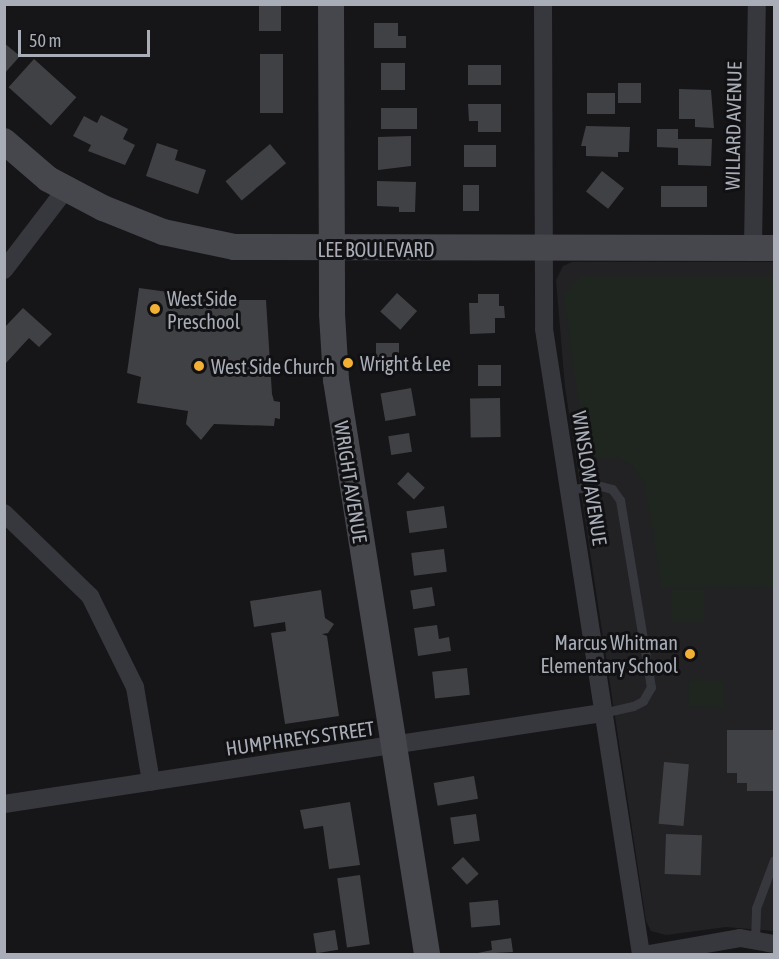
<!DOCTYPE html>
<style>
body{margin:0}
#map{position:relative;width:779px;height:959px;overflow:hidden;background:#161618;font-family:"Asap Condensed",sans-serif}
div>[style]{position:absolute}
.built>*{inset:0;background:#222225}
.green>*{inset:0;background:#1e261f;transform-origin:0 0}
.building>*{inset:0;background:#404145;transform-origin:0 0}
.lane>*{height:9px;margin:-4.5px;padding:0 4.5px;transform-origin:4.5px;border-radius:4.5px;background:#37383d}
.street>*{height:18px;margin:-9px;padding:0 9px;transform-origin:9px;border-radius:9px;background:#37383d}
.secondary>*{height:26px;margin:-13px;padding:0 13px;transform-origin:13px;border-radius:13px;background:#45474d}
.dots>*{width:16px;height:16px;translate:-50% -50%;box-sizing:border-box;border:3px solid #111113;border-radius:50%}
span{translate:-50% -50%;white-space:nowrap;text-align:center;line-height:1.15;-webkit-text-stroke:6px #111113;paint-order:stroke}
.street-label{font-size:20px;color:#a8adb8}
.poi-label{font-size:20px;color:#a8adb8}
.left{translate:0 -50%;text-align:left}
.right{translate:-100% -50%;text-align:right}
.frame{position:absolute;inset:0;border:6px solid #a8adb8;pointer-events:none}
.scale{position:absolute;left:18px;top:30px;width:132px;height:27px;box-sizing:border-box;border:3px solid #a8adb8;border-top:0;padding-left:8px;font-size:18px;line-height:21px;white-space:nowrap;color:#a8adb8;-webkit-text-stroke:4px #111113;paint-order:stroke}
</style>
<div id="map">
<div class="built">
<div style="clip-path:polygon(572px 262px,774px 262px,774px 931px,726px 927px,666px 935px,651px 931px,646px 921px,565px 387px,556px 280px,563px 266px)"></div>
</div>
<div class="green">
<div style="clip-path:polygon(581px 277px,774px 277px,774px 587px,662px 588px,645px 484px,632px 465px,618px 457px,597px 458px,585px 449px,564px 295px)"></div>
<div style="left:672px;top:590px;width:32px;height:32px"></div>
<div style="left:689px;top:680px;width:35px;height:26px;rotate:2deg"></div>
</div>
<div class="building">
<div style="left:259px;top:4px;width:22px;height:27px"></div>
<div style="clip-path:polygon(374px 23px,398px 23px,398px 36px,406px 36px,406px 48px,374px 48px)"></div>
<div style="clip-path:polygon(4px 43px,20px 56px,4px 74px)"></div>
<div style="left:260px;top:54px;width:23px;height:59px"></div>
<div style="left:34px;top:59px;width:57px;height:38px;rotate:42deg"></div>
<div style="left:381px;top:63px;width:24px;height:27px"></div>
<div style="left:468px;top:65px;width:33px;height:20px"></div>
<div style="left:641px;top:83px;width:20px;height:23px;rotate:90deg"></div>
<div style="clip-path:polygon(679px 89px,711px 90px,714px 128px,695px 127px,695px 119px,679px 119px)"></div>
<div style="left:587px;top:93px;width:28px;height:21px"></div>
<div style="clip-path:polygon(468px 104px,501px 104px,501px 132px,478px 132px,478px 121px,469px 121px)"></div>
<div style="left:417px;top:108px;width:21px;height:36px;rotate:90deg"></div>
<div style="clip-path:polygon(101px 115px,128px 129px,123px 139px,135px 145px,125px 165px,88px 151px,91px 145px,73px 136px,84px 116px,97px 123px)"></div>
<div style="clip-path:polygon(586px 126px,630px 127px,629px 152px,618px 152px,618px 157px,586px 156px,586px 146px,581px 146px)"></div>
<div style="clip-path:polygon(657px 129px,678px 129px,678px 139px,712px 139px,711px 166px,678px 165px,678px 148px,657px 147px)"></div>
<div style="clip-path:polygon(411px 136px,411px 166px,378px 170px,378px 137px)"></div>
<div style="clip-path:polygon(157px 143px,178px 150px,175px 160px,206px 170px,198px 194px,146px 176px)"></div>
<div style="left:270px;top:144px;width:25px;height:58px;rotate:50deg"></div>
<div style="left:464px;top:145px;width:32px;height:22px"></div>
<div style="left:602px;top:171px;width:28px;height:26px;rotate:38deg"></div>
<div style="clip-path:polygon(377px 181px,416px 182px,415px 212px,399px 212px,399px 207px,377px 206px)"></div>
<div style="left:463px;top:185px;width:16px;height:26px"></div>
<div style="left:661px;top:186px;width:46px;height:21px"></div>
<div style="clip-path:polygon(139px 288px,226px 300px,266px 300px,272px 394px,274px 401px,280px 402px,280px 419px,275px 418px,274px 426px,214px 424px,201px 440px,186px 424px,188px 411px,137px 403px,141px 377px,127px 373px)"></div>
<div style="left:397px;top:293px;width:27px;height:25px;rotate:42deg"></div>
<div style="clip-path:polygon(478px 294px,499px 294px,499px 306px,504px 306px,505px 318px,495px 318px,495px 333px,470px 334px,469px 303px,478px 303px)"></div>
<div style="clip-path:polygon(23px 308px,52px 334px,39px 347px,29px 338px,6px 363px,4px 328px)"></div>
<div style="left:376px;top:343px;width:23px;height:27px"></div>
<div style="left:478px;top:365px;width:23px;height:21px"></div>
<div style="left:411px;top:388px;width:28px;height:31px;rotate:80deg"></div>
<div style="left:500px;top:398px;width:39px;height:30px;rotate:89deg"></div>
<div style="left:409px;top:433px;width:19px;height:21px;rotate:81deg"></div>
<div style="left:408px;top:472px;width:23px;height:16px;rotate:43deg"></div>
<div style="left:444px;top:506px;width:22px;height:38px;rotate:82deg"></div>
<div style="left:444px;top:549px;width:23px;height:33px;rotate:83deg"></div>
<div style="left:432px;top:587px;width:19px;height:22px;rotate:81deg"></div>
<div style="clip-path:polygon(321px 590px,325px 618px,334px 624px,328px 633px,322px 634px,327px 636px,339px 716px,285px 724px,271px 633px,286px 631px,285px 622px,254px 627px,250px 601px)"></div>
<div style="clip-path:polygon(437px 625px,439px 639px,449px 637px,451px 651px,418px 656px,414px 628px)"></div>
<div style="left:467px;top:668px;width:27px;height:35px;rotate:84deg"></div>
<div style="clip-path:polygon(727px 730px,774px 730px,774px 791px,747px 791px,747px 783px,737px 783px,737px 773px,727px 773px)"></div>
<div style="left:664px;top:762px;width:25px;height:62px;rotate:5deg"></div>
<div style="left:474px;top:776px;width:23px;height:41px;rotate:80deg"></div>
<div style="clip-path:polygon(350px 802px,360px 865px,329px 869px,323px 826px,304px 829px,300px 810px)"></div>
<div style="left:476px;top:814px;width:27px;height:26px;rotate:82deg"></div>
<div style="left:666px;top:834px;width:36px;height:40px;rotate:2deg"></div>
<div style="left:463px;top:857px;width:23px;height:16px;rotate:47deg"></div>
<div style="left:360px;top:875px;width:70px;height:23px;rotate:82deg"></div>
<div style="left:498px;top:900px;width:25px;height:29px;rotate:85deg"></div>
<div style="left:335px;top:930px;width:20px;height:22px;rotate:81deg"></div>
<div style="clip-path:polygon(511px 938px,513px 952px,473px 954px,492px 950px,491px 941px)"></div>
</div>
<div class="lane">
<div style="left:569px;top:490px;width:28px;rotate:-10deg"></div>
<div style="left:597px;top:485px;width:16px;rotate:15deg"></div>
<div style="left:612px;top:489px;width:14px;rotate:54deg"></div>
<div style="left:620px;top:500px;width:190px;rotate:80.6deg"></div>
<div style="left:651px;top:687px;width:16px;rotate:120deg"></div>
<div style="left:643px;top:701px;width:11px;rotate:153deg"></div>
<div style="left:633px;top:706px;width:32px;rotate:167deg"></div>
<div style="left:755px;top:940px;width:32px;rotate:-88deg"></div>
<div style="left:756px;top:908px;width:51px;rotate:-69.4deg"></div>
</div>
<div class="street">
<div style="left:543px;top:4px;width:325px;rotate:89.8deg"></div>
<div style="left:544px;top:329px;width:632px;rotate:81.18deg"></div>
<div style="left:753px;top:248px;width:244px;rotate:-89.1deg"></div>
<div style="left:4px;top:270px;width:102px;rotate:-52.6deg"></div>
<div style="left:4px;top:513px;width:120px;rotate:44deg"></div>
<div style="left:90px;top:596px;width:102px;rotate:63.7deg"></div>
<div style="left:135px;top:687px;width:96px;rotate:80.4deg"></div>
<div style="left:4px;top:804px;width:605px;rotate:-8.65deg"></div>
<div style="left:649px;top:954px;width:92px;rotate:-10deg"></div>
<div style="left:740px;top:938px;width:35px;rotate:10deg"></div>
</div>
<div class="secondary">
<div style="left:331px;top:4px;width:310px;rotate:89.8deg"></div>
<div style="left:332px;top:314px;width:66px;rotate:86.5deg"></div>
<div style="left:336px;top:380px;width:581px;rotate:80.99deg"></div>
<div style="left:4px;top:141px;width:58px;rotate:40.8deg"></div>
<div style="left:48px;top:179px;width:62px;rotate:27.8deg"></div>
<div style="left:103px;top:208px;width:65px;rotate:21.8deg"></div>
<div style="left:163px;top:232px;width:73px;rotate:11.9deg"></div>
<div style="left:234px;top:247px;width:540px;rotate:0.11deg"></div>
</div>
<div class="dots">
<div style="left:155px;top:309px;background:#f2b134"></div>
<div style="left:348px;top:363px;background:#f2b134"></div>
<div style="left:199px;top:366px;background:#f2b134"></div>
<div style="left:690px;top:654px;background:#f2b134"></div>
</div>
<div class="street-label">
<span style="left:733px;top:126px;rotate:-89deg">WILLARD AVENUE</span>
<span style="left:376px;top:249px">LEE BOULEVARD</span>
<span style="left:590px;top:478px;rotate:81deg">WINSLOW AVENUE</span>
<span style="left:351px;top:482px;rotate:81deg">WRIGHT AVENUE</span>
<span style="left:300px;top:738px;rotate:-8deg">HUMPHREYS STREET</span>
</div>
<div class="poi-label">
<span class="left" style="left:167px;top:310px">West Side<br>Preschool</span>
<span class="left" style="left:360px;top:363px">Wright &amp; Lee</span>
<span class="left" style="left:211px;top:366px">West Side Church</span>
<span class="right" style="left:678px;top:654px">Marcus Whitman<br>Elementary School</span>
</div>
<div class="frame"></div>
<div class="scale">50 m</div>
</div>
